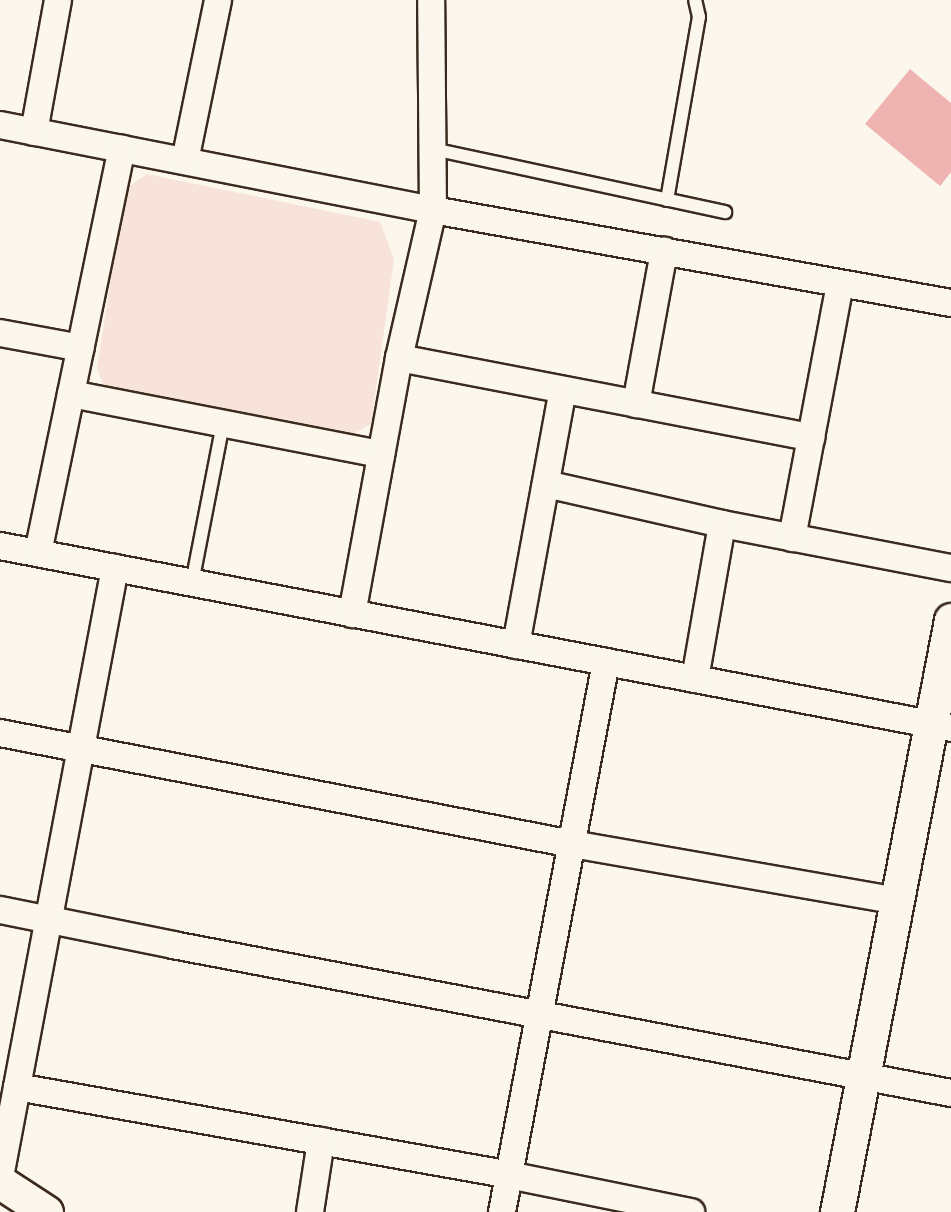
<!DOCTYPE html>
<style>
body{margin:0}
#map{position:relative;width:951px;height:1212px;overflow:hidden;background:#fbf7ec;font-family:Mynerve,sans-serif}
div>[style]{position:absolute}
.built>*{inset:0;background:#f7e3da}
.building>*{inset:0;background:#efb3b1}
.roads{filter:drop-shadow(2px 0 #3b2a1e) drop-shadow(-2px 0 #3b2a1e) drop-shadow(0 2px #3b2a1e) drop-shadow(0 -2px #3b2a1e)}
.lane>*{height:12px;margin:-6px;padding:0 6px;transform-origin:6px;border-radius:6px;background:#fbf7ec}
.street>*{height:26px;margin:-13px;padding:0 13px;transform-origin:13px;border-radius:13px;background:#fbf7ec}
.secondary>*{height:33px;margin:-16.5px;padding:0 16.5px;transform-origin:16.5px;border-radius:16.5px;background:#fbf7ec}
span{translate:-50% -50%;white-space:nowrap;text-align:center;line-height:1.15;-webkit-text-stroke:6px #fbf7ec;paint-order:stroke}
</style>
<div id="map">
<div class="built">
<div style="clip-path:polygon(147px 174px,380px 222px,394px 259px,371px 424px,349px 436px,104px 387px,97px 368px,125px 189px)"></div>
</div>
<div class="building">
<div style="clip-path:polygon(910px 69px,951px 103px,951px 172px,940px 186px,865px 124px)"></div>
</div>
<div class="roads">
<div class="lane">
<div style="left:433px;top:149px;width:299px;rotate:12.2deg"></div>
<div style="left:667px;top:200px;width:186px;rotate:-80.1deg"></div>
<div style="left:699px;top:17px;width:17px;rotate:-103deg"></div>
<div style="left:192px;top:583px;width:162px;rotate:-79deg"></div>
</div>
<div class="street">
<div style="left:0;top:125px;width:441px;rotate:11.1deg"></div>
<div style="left:433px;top:210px;width:526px;rotate:10.18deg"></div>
<div style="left:34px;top:132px;width:134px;rotate:-79.7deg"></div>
<div style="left:185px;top:161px;width:164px;rotate:-78.4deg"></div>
<div style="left:0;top:333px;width:82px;rotate:10.5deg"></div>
<div style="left:399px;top:358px;width:420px;rotate:10.9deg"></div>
<div style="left:71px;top:394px;width:316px;rotate:11deg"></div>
<div style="left:636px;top:404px;width:156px;rotate:-79.6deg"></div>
<div style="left:546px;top:484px;width:180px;rotate:12.8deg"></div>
<div style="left:722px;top:524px;width:233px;rotate:10.9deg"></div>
<div style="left:792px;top:538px;width:259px;rotate:-79.3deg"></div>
<div style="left:0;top:546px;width:968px;rotate:10.83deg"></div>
<div style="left:38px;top:553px;width:413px;rotate:-78.3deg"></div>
<div style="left:352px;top:614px;width:260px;rotate:-79.6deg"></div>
<div style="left:399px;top:358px;width:152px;rotate:-77.1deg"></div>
<div style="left:433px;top:210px;width:210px;rotate:-90.5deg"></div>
<div style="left:516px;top:645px;width:259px;rotate:-79.6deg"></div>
<div style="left:695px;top:679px;width:157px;rotate:-80.1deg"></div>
<div style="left:0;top:733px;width:583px;rotate:10.98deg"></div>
<div style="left:572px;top:844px;width:330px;rotate:9.9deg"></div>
<div style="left:0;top:910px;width:177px;rotate:11.4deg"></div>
<div style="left:173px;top:945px;width:792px;rotate:10.77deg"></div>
<div style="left:17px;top:1087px;width:500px;rotate:10.1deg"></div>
<div style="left:509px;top:1175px;width:186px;rotate:11.5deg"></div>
<div style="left:0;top:1177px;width:620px;rotate:-79.31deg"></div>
<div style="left:310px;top:1212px;width:72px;rotate:-81.2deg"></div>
<div style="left:502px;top:1212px;width:560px;rotate:-79.29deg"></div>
</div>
<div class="secondary">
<div style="left:0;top:1182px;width:55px;rotate:33.1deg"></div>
<div style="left:837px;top:1212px;width:603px;rotate:-79.1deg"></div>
</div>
</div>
</div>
